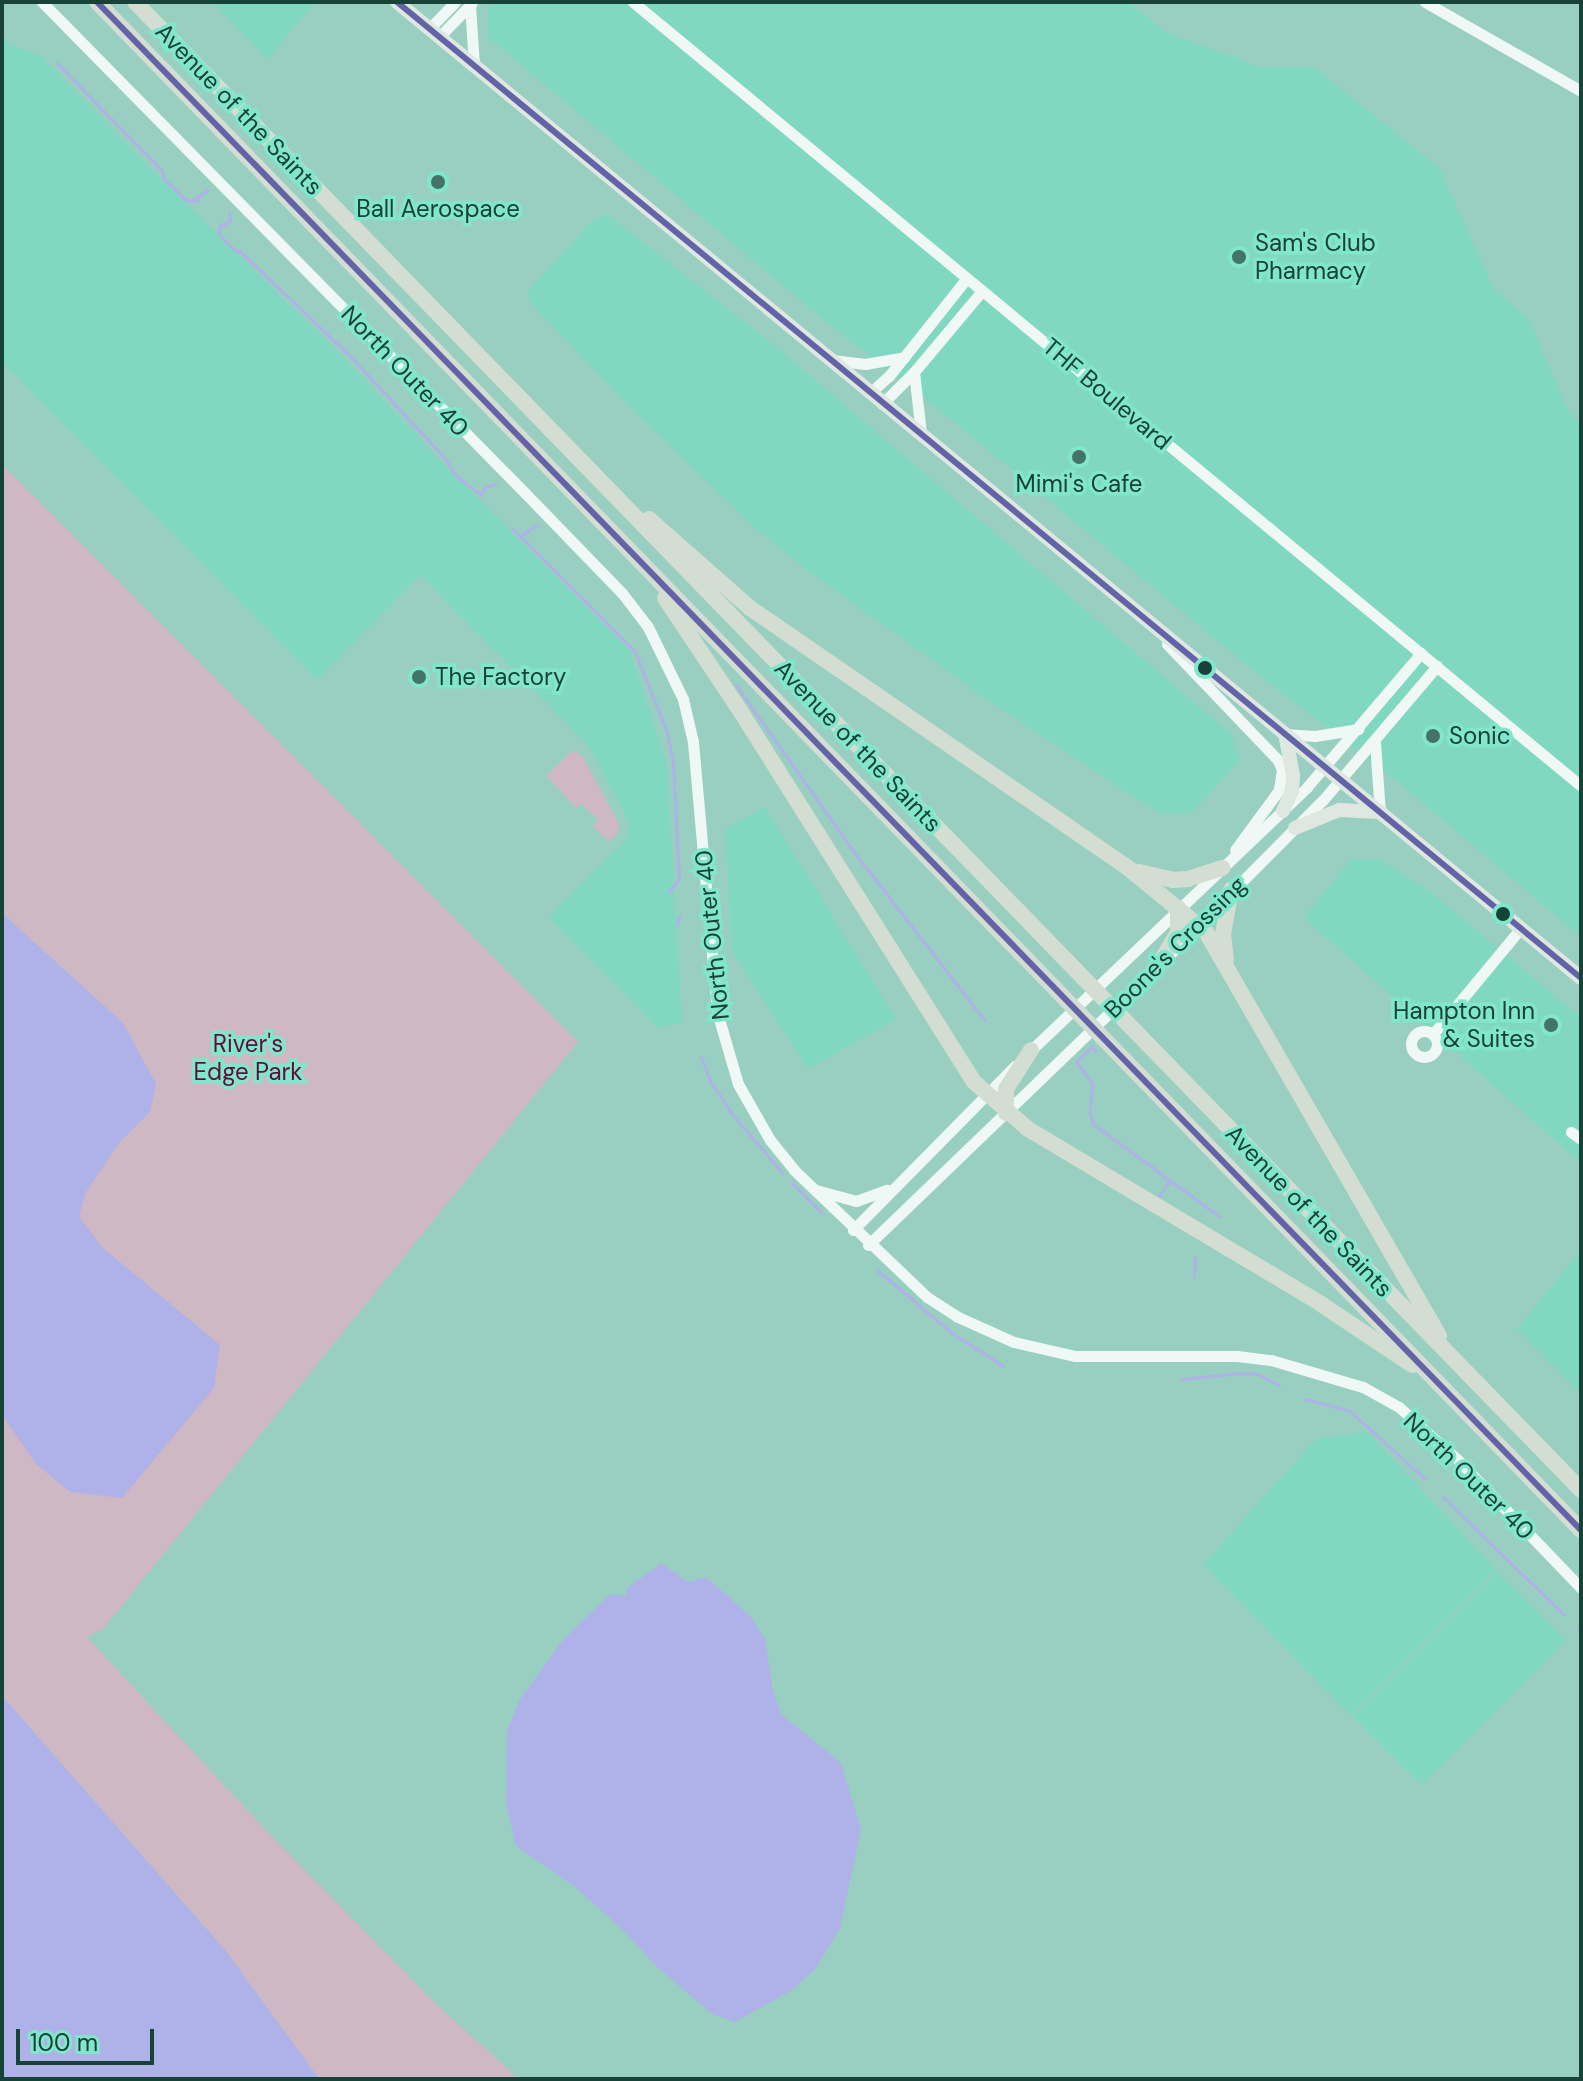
<!DOCTYPE html>
<style>
body{margin:0}
#map{position:relative;width:1583px;height:2081px;overflow:hidden;background:#98cfc0;font-family:"DM Sans",sans-serif}
div>[style]{position:absolute}
.built>*{inset:0;background:#80d8c1;transform-origin:0 0}
.green>*{inset:0;background:#cdb8c3}
.water>*{inset:0;background:#afb1e9}
.stream>*{height:3px;margin:-1.5px;padding:0 1.5px;transform-origin:1.5px;border-radius:1.5px;background:#afb1e9}
.minor>*{height:11px;margin:-5.5px;padding:0 5.5px;transform-origin:5.5px;border-radius:5.5px;background:#f0f8f6}
.minor>.ring{margin:-5.5px;padding:0;box-sizing:content-box;background:none;border:11px solid #f0f8f6;border-radius:50%}
.major>*{height:14px;margin:-7px;padding:0 7px;transform-origin:7px;border-radius:7px;background:#dfe8e0}
.highway>*{height:16px;margin:-8px;padding:0 8px;transform-origin:8px;border-radius:8px;background:#d4ddd1}
.bus-1>*{height:6px;margin:-3px;padding:0 3px;transform-origin:3px;border-radius:3px;background:#6364a8}
.dots>*{width:22px;height:22px;translate:-50% -50%;box-sizing:border-box;border:4px solid #81e6cb;border-radius:50%}
span{translate:-50% -50%;white-space:nowrap;text-align:center;line-height:1.15;-webkit-text-stroke:7px #81e6cb;paint-order:stroke}
.street-label{font-size:24px;color:#164237}
.poi-label{font-size:24px;color:#164237}
.left{translate:0 -50%;text-align:left}
.right{translate:-100% -50%;text-align:right}
.park-label{font-size:24px;color:#610d3a}
.frame{position:absolute;inset:0;border:4px solid #164237;pointer-events:none}
.scale{position:absolute;left:16px;top:2029px;width:138px;height:36px;box-sizing:border-box;border:4px solid #164237;border-top:0;padding-left:10px;font-size:24px;line-height:28px;white-space:nowrap;color:#164237;-webkit-text-stroke:6px #81e6cb;paint-order:stroke}
</style>
<div id="map">
<div class="built">
<div style="clip-path:polygon(212px 2px,315px 2px,268px 59px)"></div>
<div style="clip-path:polygon(493px 2px,1129px 2px,1165px 32px,1261px 67px,1314px 67px,1440px 169px,1494px 289px,1530px 321px,1569px 413px,1581px 423px,1581px 937px,1403px 786px,1249px 667px,947px 416px,825px 321px,488px 37px,488px 8px)"></div>
<div style="clip-path:polygon(2px 36px,8px 43px,41px 56px,156px 174px,341px 355px,434px 454px,630px 651px,667px 764px,682px 1023px,658px 1028px,549px 917px,627px 839px,629px 822px,589px 746px,420px 575px,317px 680px,2px 362px)"></div>
<div style="clip-path:polygon(607px 214px,775px 346px,1232px 735px,1240px 761px,1191px 813px,1162px 814px,1144px 803px,995px 705px,811px 573px,756px 529px,629px 406px,529px 301px,528px 291px,592px 221px)"></div>
<div style="clip-path:polygon(765px 807px,896px 1019px,808px 1069px,732px 951px,725px 829px)"></div>
<div style="clip-path:polygon(1351px 859px,1380px 859px,1432px 893px,1581px 1018px,1581px 1163px,1304px 918px)"></div>
<div style="clip-path:polygon(1581px 1251px,1581px 1394px,1517px 1329px)"></div>
<div style="clip-path:polygon(1367px 1432px,1496px 1570px,1351px 1715px,1203px 1565px,1316px 1439px)"></div>
<div style="left:1497px;top:1572px;width:97px;height:204px;rotate:45deg"></div>
</div>
<div class="green">
<div style="clip-path:polygon(2px 464px,578px 1042px,103px 1629px,87px 1637px,261px 1825px,436px 2004px,519px 2079px,319px 2079px,225px 1950px,2px 1696px)"></div>
<div style="clip-path:polygon(573px 750px,583px 757px,619px 824px,619px 831px,609px 842px,593px 826px,598px 820px,582px 804px,576px 808px,546px 776px)"></div>
</div>
<div class="water">
<div style="clip-path:polygon(2px 913px,123px 1023px,156px 1084px,150px 1112px,120px 1142px,86px 1192px,79px 1217px,103px 1248px,220px 1345px,214px 1388px,122px 1498px,70px 1492px,36px 1464px,2px 1415px)"></div>
<div style="clip-path:polygon(661px 1563px,688px 1582px,706px 1577px,750px 1616px,765px 1639px,773px 1690px,781px 1714px,841px 1763px,861px 1830px,840px 1928px,816px 1968px,792px 1990px,735px 2022px,712px 2014px,657px 1967px,624px 1931px,574px 1886px,516px 1846px,506px 1804px,507px 1731px,519px 1701px,562px 1641px,583px 1620px,611px 1594px,627px 1596px,626px 1589px)"></div>
<div style="clip-path:polygon(2px 1696px,225px 1950px,319px 2079px,2px 2079px)"></div>
</div>
<div class="stream">
<div style="left:57px;top:63px;width:151px;rotate:45.8deg"></div>
<div style="left:162px;top:171px;width:8px;rotate:76deg"></div>
<div style="left:164px;top:179px;width:30px;rotate:44deg"></div>
<div style="left:186px;top:200px;width:12px;rotate:5deg"></div>
<div style="left:192px;top:200px;width:19px;rotate:-32deg"></div>
<div style="left:220px;top:224px;width:10px;rotate:96deg"></div>
<div style="left:219px;top:234px;width:8px;rotate:50deg"></div>
<div style="left:224px;top:240px;width:16px;rotate:43deg"></div>
<div style="left:236px;top:251px;width:5px;rotate:11deg"></div>
<div style="left:241px;top:252px;width:151px;rotate:43.7deg"></div>
<div style="left:350px;top:356px;width:138px;rotate:47.1deg"></div>
<div style="left:444px;top:457px;width:22px;rotate:58deg"></div>
<div style="left:456px;top:476px;width:31px;rotate:37deg"></div>
<div style="left:481px;top:495px;width:9px;rotate:-63deg"></div>
<div style="left:485px;top:487px;width:11px;rotate:-15deg"></div>
<div style="left:223px;top:225px;width:8px;rotate:-30deg"></div>
<div style="left:230px;top:221px;width:8px;rotate:-97deg"></div>
<div style="left:512px;top:528px;width:175px;rotate:45.2deg"></div>
<div style="left:635px;top:652px;width:86px;rotate:68.2deg"></div>
<div style="left:667px;top:732px;width:32px;rotate:79deg"></div>
<div style="left:673px;top:763px;width:115px;rotate:87deg"></div>
<div style="left:679px;top:878px;width:17px;rotate:126deg"></div>
<div style="left:519px;top:537px;width:21px;rotate:-35deg"></div>
<div style="left:736px;top:685px;width:204px;rotate:54.8deg"></div>
<div style="left:854px;top:852px;width:214px;rotate:52.2deg"></div>
<div style="left:677px;top:925px;width:10px;rotate:-73deg"></div>
<div style="left:1096px;top:1051px;width:6px;rotate:-141deg"></div>
<div style="left:1091px;top:1047px;width:21px;rotate:135deg"></div>
<div style="left:1076px;top:1062px;width:26px;rotate:53deg"></div>
<div style="left:1092px;top:1083px;width:31px;rotate:94deg"></div>
<div style="left:1090px;top:1114px;width:10px;rotate:73deg"></div>
<div style="left:1093px;top:1124px;width:157px;rotate:36.2deg"></div>
<div style="left:701px;top:1057px;width:26px;rotate:69deg"></div>
<div style="left:710px;top:1081px;width:41px;rotate:55.9deg"></div>
<div style="left:733px;top:1115px;width:76px;rotate:49.8deg"></div>
<div style="left:792px;top:1183px;width:41px;rotate:45deg"></div>
<div style="left:1158px;top:1198px;width:20px;rotate:-57deg"></div>
<div style="left:878px;top:1271px;width:97px;rotate:40deg"></div>
<div style="left:952px;top:1333px;width:61px;rotate:32.9deg"></div>
<div style="left:1194px;top:1277px;width:19px;rotate:-87deg"></div>
<div style="left:1182px;top:1379px;width:57px;rotate:-6deg"></div>
<div style="left:1239px;top:1373px;width:19px;rotate:3deg"></div>
<div style="left:1258px;top:1374px;width:24px;rotate:28deg"></div>
<div style="left:1305px;top:1399px;width:47px;rotate:14.9deg"></div>
<div style="left:1350px;top:1411px;width:101px;rotate:42.2deg"></div>
<div style="left:1443px;top:1497px;width:169px;rotate:44.3deg"></div>
<div style="left:1578px;top:1629px;width:4px;rotate:45deg"></div>
</div>
<div class="minor">
<div style="left:42px;top:2px;width:690px;rotate:45.47deg"></div>
<div style="left:526px;top:494px;width:138px;rotate:45.9deg"></div>
<div style="left:622px;top:593px;width:43px;rotate:52.6deg"></div>
<div style="left:648px;top:627px;width:80px;rotate:64.1deg"></div>
<div style="left:683px;top:699px;width:44px;rotate:76.9deg"></div>
<div style="left:693px;top:742px;width:271px;rotate:84.9deg"></div>
<div style="left:717px;top:1012px;width:75px;rotate:73.7deg"></div>
<div style="left:738px;top:1084px;width:64px;rotate:60.3deg"></div>
<div style="left:770px;top:1140px;width:38px;rotate:51deg"></div>
<div style="left:794px;top:1170px;width:184px;rotate:43.7deg"></div>
<div style="left:927px;top:1297px;width:37px;rotate:33deg"></div>
<div style="left:958px;top:1317px;width:61px;rotate:24.1deg"></div>
<div style="left:1014px;top:1342px;width:63px;rotate:12.9deg"></div>
<div style="left:1075px;top:1356px;width:162px"></div>
<div style="left:1237px;top:1356px;width:34px;rotate:7deg"></div>
<div style="left:1271px;top:1360px;width:96px;rotate:16.4deg"></div>
<div style="left:1363px;top:1387px;width:41px;rotate:29.1deg"></div>
<div style="left:1399px;top:1407px;width:82px;rotate:42deg"></div>
<div style="left:1460px;top:1462px;width:175px;rotate:46.2deg"></div>
<div style="left:633px;top:2px;width:1230px;rotate:39.59deg"></div>
<div style="left:1425px;top:2px;width:180px;rotate:29.7deg"></div>
<div style="left:470px;top:5px;width:60px;rotate:86.2deg"></div>
<div style="left:429px;top:29px;width:37px;rotate:-46deg"></div>
<div style="left:439px;top:37px;width:47px;rotate:-45.9deg"></div>
<div style="left:832px;top:360px;width:33px;rotate:7deg"></div>
<div style="left:865px;top:364px;width:40px;rotate:-10deg"></div>
<div style="left:914px;top:372px;width:61px;rotate:83.5deg"></div>
<div style="left:871px;top:392px;width:24px;rotate:-42deg"></div>
<div style="left:889px;top:376px;width:125px;rotate:-51.5deg"></div>
<div style="left:882px;top:404px;width:45px;rotate:-45deg"></div>
<div style="left:914px;top:372px;width:106px;rotate:-50deg"></div>
<div style="left:1167px;top:644px;width:161px;rotate:46.3deg"></div>
<div style="left:1278px;top:760px;width:11px;rotate:68deg"></div>
<div style="left:1282px;top:770px;width:20px;rotate:99deg"></div>
<div style="left:1279px;top:790px;width:74px;rotate:126.3deg"></div>
<div style="left:1285px;top:734px;width:30px;rotate:4deg"></div>
<div style="left:1315px;top:736px;width:44px;rotate:-9.2deg"></div>
<div style="left:1375px;top:743px;width:69px;rotate:85.9deg"></div>
<div class="ring" style="left:1411px;top:1031px;width:15px;height:15px"></div>
<div style="left:1433px;top:1034px;width:138px;rotate:-50.3deg"></div>
<div style="left:1027px;top:1054px;width:387px;rotate:-43.6deg"></div>
<div style="left:1307px;top:787px;width:176px;rotate:-49.6deg"></div>
<div style="left:1571px;top:1132px;width:12px;rotate:35deg"></div>
<div style="left:816px;top:1190px;width:41px;rotate:15.4deg"></div>
<div style="left:856px;top:1201px;width:33px;rotate:-20deg"></div>
<div style="left:853px;top:1230px;width:231px;rotate:-45.4deg"></div>
<div style="left:868px;top:1245px;width:402px;rotate:-43.9deg"></div>
<div style="left:1158px;top:966px;width:234px;rotate:-45.2deg"></div>
<div style="left:1323px;top:800px;width:176px;rotate:-49.6deg"></div>
</div>
<div class="major">
<div style="left:397px;top:2px;width:1534px;rotate:39.5deg"></div>
<div style="left:1283px;top:811px;width:22px;rotate:-66deg"></div>
<div style="left:1292px;top:791px;width:16px;rotate:-86deg"></div>
<div style="left:1293px;top:775px;width:42px;rotate:-101deg"></div>
<div style="left:1295px;top:828px;width:48px;rotate:-22.2deg"></div>
<div style="left:1339px;top:810px;width:41px;rotate:2.8deg"></div>
</div>
<div class="highway">
<div style="left:97px;top:2px;width:2130px;rotate:45.84deg"></div>
<div style="left:135px;top:2px;width:2075px;rotate:45.82deg"></div>
<div style="left:649px;top:519px;width:135px;rotate:41.4deg"></div>
<div style="left:750px;top:608px;width:457px;rotate:34.5deg"></div>
<div style="left:1127px;top:867px;width:102px;rotate:39.4deg"></div>
<div style="left:1206px;top:932px;width:466px;rotate:60deg"></div>
<div style="left:665px;top:598px;width:137px;rotate:56.3deg"></div>
<div style="left:741px;top:712px;width:437px;rotate:57.8deg"></div>
<div style="left:974px;top:1082px;width:72px;rotate:41deg"></div>
<div style="left:1028px;top:1129px;width:341px;rotate:30.8deg"></div>
<div style="left:1321px;top:1304px;width:110px;rotate:33.8deg"></div>
<div style="left:1139px;top:872px;width:35px;rotate:13deg"></div>
<div style="left:1173px;top:880px;width:15px;rotate:-4deg"></div>
<div style="left:1188px;top:879px;width:36px;rotate:-18deg"></div>
<div style="left:1226px;top:959px;width:25px;rotate:-97deg"></div>
<div style="left:1223px;top:934px;width:45px;rotate:-79.7deg"></div>
<div style="left:1158px;top:966px;width:39px;rotate:-59deg"></div>
<div style="left:1178px;top:933px;width:25px;rotate:-90deg"></div>
<div style="left:1006px;top:1113px;width:24px;rotate:-90deg"></div>
<div style="left:1006px;top:1089px;width:46px;rotate:-57.3deg"></div>
</div>
<div class="bus-1">
<div style="left:97px;top:2px;width:2130px;rotate:45.84deg"></div>
<div style="left:397px;top:2px;width:1534px;rotate:39.5deg"></div>
</div>
<div class="dots">
<div style="left:438px;top:182px;background:#447367"></div>
<div style="left:1239px;top:257px;background:#447367"></div>
<div style="left:1079px;top:457px;background:#447367"></div>
<div style="left:1205px;top:668px;background:#164237"></div>
<div style="left:419px;top:677px;background:#447367"></div>
<div style="left:1433px;top:736px;background:#447367"></div>
<div style="left:1503px;top:914px;background:#164237"></div>
<div style="left:1551px;top:1025px;background:#447367"></div>
</div>
<div class="street-label">
<span style="left:239px;top:109px;rotate:46deg">Avenue of the Saints</span>
<span style="left:405px;top:371px;rotate:46deg">North Outer 40</span>
<span style="left:1107px;top:394px;rotate:40deg">THF Boulevard</span>
<span style="left:858px;top:746px;rotate:46deg">Avenue of the Saints</span>
<span style="left:712px;top:935px;rotate:-96deg">North Outer 40</span>
<span style="left:1175px;top:947px;rotate:-45deg">Boone's Crossing</span>
<span style="left:1309px;top:1211px;rotate:46deg">Avenue of the Saints</span>
<span style="left:1469px;top:1476px;rotate:44deg">North Outer 40</span>
</div>
<div class="poi-label">
<span style="left:438px;top:209px">Ball Aerospace</span>
<span class="left" style="left:1255px;top:257px">Sam's Club<br>Pharmacy</span>
<span style="left:1079px;top:484px">Mimi's Cafe</span>
<span class="left" style="left:435px;top:677px">The Factory</span>
<span class="left" style="left:1449px;top:736px">Sonic</span>
<span class="right" style="left:1535px;top:1025px">Hampton Inn<br>&amp; Suites</span>
</div>
<div class="park-label">
<span style="left:248px;top:1058px">River's<br>Edge Park</span>
</div>
<div class="frame"></div>
<div class="scale">100 m</div>
</div>
